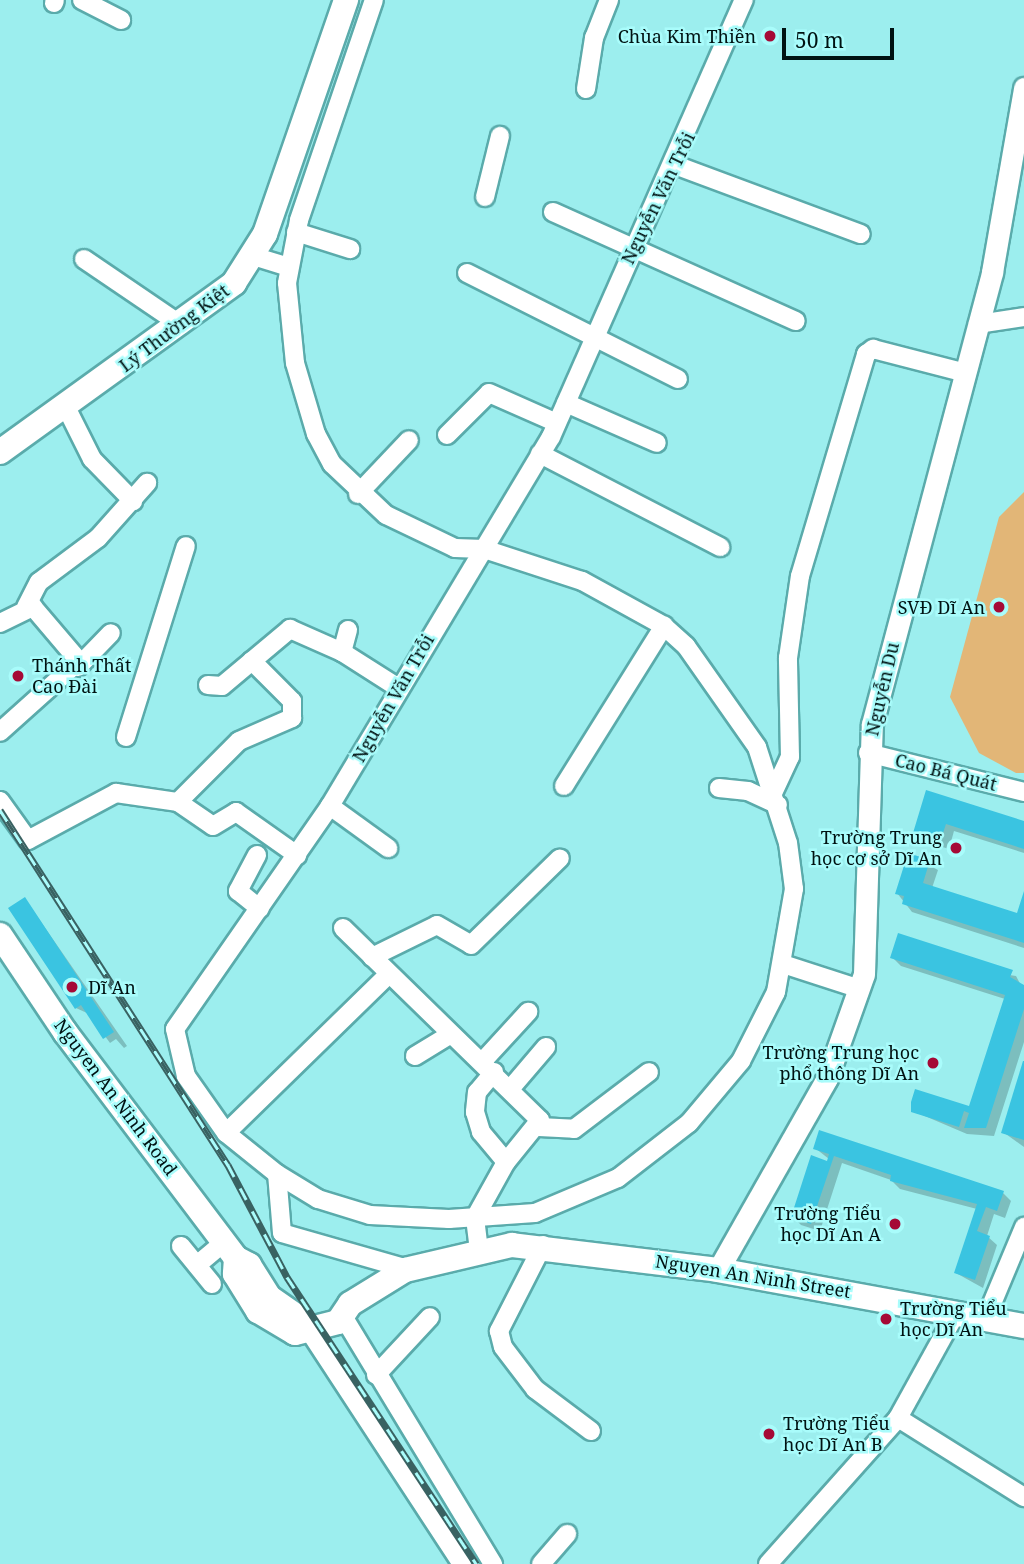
<!DOCTYPE html>
<meta charset="utf-8">
<style>
body{margin:0}
#map{position:relative;width:1024px;height:1564px;overflow:hidden;background:#9ceeee;font-family:"Noto Serif",serif}
div>[style]{position:absolute}
.green>*{inset:0;background:#e2b677}
.shadow>*{inset:0;background:#0003}
.building>*{inset:0;background:#3ac4e1}
.roads{filter:drop-shadow(2px 0 #5aabab) drop-shadow(-2px 0 #5aabab) drop-shadow(0 2px #5aabab) drop-shadow(0 -2px #5aabab)}
.minor>*{height:18px;margin:-9px;padding:0 9px;transform-origin:9px;border-radius:9px;background:#fff}
.tertiary>*{height:21px;margin:-10.5px;padding:0 10.5px;transform-origin:10.5px;border-radius:10.5px;background:#fff}
.secondary>*{height:24px;margin:-12px;padding:0 12px;transform-origin:12px;border-radius:12px;background:#fff}
.rail>*{height:7px;margin-top:-3.5px;transform-origin:0;background:repeating-linear-gradient(90deg,#a9fcfb 0 13px,#396262 0 26px);box-sizing:border-box;border-block:2px solid #396262}
.dots>*{width:19px;height:19px;translate:-50% -50%;box-sizing:border-box;border:4px solid #a9fcfb;border-radius:50%}
span{translate:-50% -50%;white-space:nowrap;text-align:center;line-height:1.15;-webkit-text-stroke:5px #a9fcfb;paint-order:stroke}
.poi-label{font-size:18px;color:#001212}
.right{translate:-100% -50%;text-align:right}
.left{translate:0 -50%;text-align:left}
.street-label{font-size:18px;color:#001212}
.scale{position:absolute;left:782px;top:28px;width:112px;height:32px;box-sizing:border-box;border:4px solid #001212;border-top:0;padding-left:9px;font-size:21px;line-height:24px;white-space:nowrap;color:#001212;-webkit-text-stroke:5px #a9fcfb;paint-order:stroke}
</style>
<div id="map">
<div class="green">
<div style="clip-path:polygon(1024px 492px,1024px 773px,1016px 773px,979px 753px,950px 697px,999px 517px)"></div>
</div>
<div class="shadow">
<div style="clip-path:polygon(927px 792px,1024px 823px,1024px 853px,954px 831px,949px 849px,923px 841px,915px 833px)"></div>
<div style="clip-path:polygon(909px 855px,938px 870px,932px 888px,1018px 915px,1024px 895px,1024px 948px,912px 912px,897px 893px)"></div>
<div style="clip-path:polygon(25px 899px,127px 1046px,124px 1048px,116px 1039px,110px 1043px,89px 1014px,76px 1008px)"></div>
<div style="clip-path:polygon(892px 957px,1016px 976px,1024px 991px,1024px 1042px,994px 1136px,967px 1134px,913px 1111px,970px 1108px,1005px 999px,901px 966px)"></div>
<div style="clip-path:polygon(1024px 1065px,1024px 1147px,1003px 1132px)"></div>
<div style="clip-path:polygon(815px 1148px,1003px 1193px,1011px 1201px,1005px 1218px,994px 1214px,987px 1236px,997px 1245px,983px 1288px,956px 1273px,977px 1209px,900px 1189px,891px 1180px,842px 1163px,820px 1231px,801px 1225px,793px 1217px,829px 1159px)"></div>
</div>
<div class="building">
<div style="clip-path:polygon(926px 790px,1024px 821px,1024px 849px,946px 824px,940px 842px,913px 833px)"></div>
<div style="clip-path:polygon(908px 853px,930px 860px,923px 883px,1017px 913px,1024px 891px,1024px 943px,902px 904px,904px 896px,895px 894px)"></div>
<div style="clip-path:polygon(25px 897px,114px 1032px,103px 1039px,81px 1005px,75px 1009px,8px 908px)"></div>
<div style="clip-path:polygon(898px 933px,1013px 970px,1010px 977px,1024px 985px,1024px 1009px,986px 1128px,964px 1128px,969px 1113px,964px 1111px,959px 1127px,911px 1112px,911px 1102px,915px 1089px,969px 1106px,1005px 995px,890px 958px)"></div>
<div style="clip-path:polygon(1023px 1061px,1024px 1061px,1024px 1140px,1001px 1133px)"></div>
<div style="clip-path:polygon(819px 1130px,1004px 1191px,997px 1211px,986px 1207px,977px 1231px,990px 1236px,975px 1280px,954px 1273px,977px 1204px,890px 1181px,891px 1175px,834px 1156px,811px 1224px,791px 1217px,811px 1155px,827px 1161px,829px 1154px,813px 1149px)"></div>
</div>
<div class="roads">
<div class="minor">
<div style="left:82px;top:0;width:44px;rotate:27.1deg"></div>
<div style="left:54px;top:3px;width:3px;rotate:-72deg"></div>
<div style="left:586px;top:89px;width:52px;rotate:-81.1deg"></div>
<div style="left:594px;top:38px;width:41px;rotate:-68.5deg"></div>
<div style="left:675px;top:165px;width:198px;rotate:20.4deg"></div>
<div style="left:485px;top:197px;width:63px;rotate:-76.2deg"></div>
<div style="left:553px;top:212px;width:266px;rotate:24.2deg"></div>
<div style="left:296px;top:232px;width:57px;rotate:17.5deg"></div>
<div style="left:253px;top:256px;width:38px;rotate:17deg"></div>
<div style="left:84px;top:259px;width:117px;rotate:34.2deg"></div>
<div style="left:467px;top:273px;width:236px;rotate:26.7deg"></div>
<div style="left:978px;top:324px;width:47px;rotate:-8.7deg"></div>
<div style="left:566px;top:403px;width:99px;rotate:23.7deg"></div>
<div style="left:66px;top:407px;width:58px;rotate:63.4deg"></div>
<div style="left:92px;top:459px;width:59px;rotate:45.7deg"></div>
<div style="left:447px;top:435px;width:59px;rotate:-45deg"></div>
<div style="left:489px;top:393px;width:74px;rotate:23.8deg"></div>
<div style="left:540px;top:454px;width:203px;rotate:27.3deg"></div>
<div style="left:358px;top:494px;width:74px;rotate:-46.6deg"></div>
<div style="left:26px;top:607px;width:28px;rotate:-63deg"></div>
<div style="left:39px;top:582px;width:74px;rotate:-36.7deg"></div>
<div style="left:98px;top:538px;width:74px;rotate:-48.3deg"></div>
<div style="left:0;top:623px;width:37px;rotate:-26deg"></div>
<div style="left:33px;top:607px;width:71px;rotate:49.6deg"></div>
<div style="left:79px;top:661px;width:106px;rotate:138.1deg"></div>
<div style="left:348px;top:630px;width:23px;rotate:105deg"></div>
<div style="left:342px;top:652px;width:65px;rotate:32.5deg"></div>
<div style="left:78px;top:667px;width:47px;rotate:-45.9deg"></div>
<div style="left:208px;top:685px;width:14px;rotate:4deg"></div>
<div style="left:222px;top:686px;width:89px;rotate:-40deg"></div>
<div style="left:290px;top:629px;width:57px;rotate:23.9deg"></div>
<div style="left:126px;top:737px;width:200px;rotate:-72.6deg"></div>
<div style="left:868px;top:753px;width:161px;rotate:14deg"></div>
<div style="left:564px;top:786px;width:189px;rotate:-58deg"></div>
<div style="left:719px;top:788px;width:29px;rotate:6deg"></div>
<div style="left:748px;top:791px;width:33px;rotate:25deg"></div>
<div style="left:774px;top:791px;width:38px;rotate:-65deg"></div>
<div style="left:790px;top:757px;width:99px;rotate:-91.2deg"></div>
<div style="left:788px;top:658px;width:83px;rotate:-81.7deg"></div>
<div style="left:800px;top:576px;width:232px;rotate:-73.4deg"></div>
<div style="left:866px;top:354px;width:9px;rotate:-36deg"></div>
<div style="left:873px;top:349px;width:92px;rotate:14.5deg"></div>
<div style="left:0;top:801px;width:48px;rotate:54.3deg"></div>
<div style="left:28px;top:840px;width:100px;rotate:-28.1deg"></div>
<div style="left:116px;top:793px;width:63px;rotate:8.3deg"></div>
<div style="left:178px;top:802px;width:86px;rotate:-45deg"></div>
<div style="left:239px;top:741px;width:58px;rotate:-23.5deg"></div>
<div style="left:292px;top:718px;width:17px;rotate:-90deg"></div>
<div style="left:292px;top:701px;width:57px;rotate:-135deg"></div>
<div style="left:178px;top:802px;width:42px;rotate:34.4deg"></div>
<div style="left:213px;top:826px;width:27px;rotate:-31deg"></div>
<div style="left:236px;top:812px;width:75px;rotate:35.2deg"></div>
<div style="left:330px;top:806px;width:72px;rotate:35.9deg"></div>
<div style="left:257px;top:855px;width:41px;rotate:117.8deg"></div>
<div style="left:238px;top:891px;width:28px;rotate:39deg"></div>
<div style="left:343px;top:928px;width:275px;rotate:44.3deg"></div>
<div style="left:540px;top:1120px;width:54px;rotate:129deg"></div>
<div style="left:506px;top:1162px;width:64px;rotate:119deg"></div>
<div style="left:475px;top:1218px;width:33px;rotate:83deg"></div>
<div style="left:372px;top:957px;width:72px;rotate:-26.2deg"></div>
<div style="left:437px;top:925px;width:39px;rotate:30deg"></div>
<div style="left:471px;top:945px;width:124px;rotate:-44.3deg"></div>
<div style="left:783px;top:964px;width:81px;rotate:18deg"></div>
<div style="left:415px;top:1056px;width:42px;rotate:-31.4deg"></div>
<div style="left:483px;top:1061px;width:67px;rotate:-47.4deg"></div>
<div style="left:494px;top:1072px;width:26px;rotate:130deg"></div>
<div style="left:477px;top:1092px;width:20px;rotate:96deg"></div>
<div style="left:475px;top:1112px;width:21px;rotate:73deg"></div>
<div style="left:481px;top:1132px;width:39px;rotate:50deg"></div>
<div style="left:511px;top:1088px;width:54px;rotate:-49.5deg"></div>
<div style="left:539px;top:1127px;width:35px;rotate:3deg"></div>
<div style="left:574px;top:1129px;width:94px;rotate:-37.2deg"></div>
<div style="left:226px;top:1133px;width:228px;rotate:-44.3deg"></div>
<div style="left:277px;top:1174px;width:48px;rotate:31.4deg"></div>
<div style="left:318px;top:1199px;width:54px;rotate:17.1deg"></div>
<div style="left:370px;top:1215px;width:79px;rotate:2.9deg"></div>
<div style="left:449px;top:1219px;width:86px;rotate:-4deg"></div>
<div style="left:535px;top:1213px;width:90px;rotate:-22.9deg"></div>
<div style="left:618px;top:1178px;width:90px;rotate:-37.8deg"></div>
<div style="left:689px;top:1123px;width:81px;rotate:-50deg"></div>
<div style="left:741px;top:1061px;width:77px;rotate:-63.1deg"></div>
<div style="left:776px;top:992px;width:105px;rotate:-80.1deg"></div>
<div style="left:794px;top:889px;width:46px;rotate:-97.4deg"></div>
<div style="left:788px;top:843px;width:101px;rotate:-107.9deg"></div>
<div style="left:757px;top:747px;width:123px;rotate:-125.1deg"></div>
<div style="left:686px;top:646px;width:30px;rotate:-138deg"></div>
<div style="left:664px;top:626px;width:94px;rotate:-151.2deg"></div>
<div style="left:582px;top:581px;width:103px;rotate:-161.9deg"></div>
<div style="left:484px;top:549px;width:29px;rotate:-178deg"></div>
<div style="left:455px;top:548px;width:76px;rotate:-154.4deg"></div>
<div style="left:386px;top:515px;width:74px;rotate:-136.6deg"></div>
<div style="left:332px;top:464px;width:34px;rotate:-118deg"></div>
<div style="left:316px;top:434px;width:74px;rotate:-106.5deg"></div>
<div style="left:295px;top:363px;width:80px;rotate:-95.7deg"></div>
<div style="left:287px;top:283px;width:64px;rotate:-79.2deg"></div>
<div style="left:299px;top:220px;width:232px;rotate:-71.2deg"></div>
<div style="left:543px;top:1245px;width:97px;rotate:117.1deg"></div>
<div style="left:499px;top:1331px;width:16px;rotate:76deg"></div>
<div style="left:503px;top:1347px;width:53px;rotate:52.7deg"></div>
<div style="left:535px;top:1389px;width:70px;rotate:36.9deg"></div>
<div style="left:181px;top:1246px;width:49px;rotate:50.8deg"></div>
<div style="left:197px;top:1265px;width:35px;rotate:-40deg"></div>
<div style="left:411px;top:1270px;width:134px;rotate:-164deg"></div>
<div style="left:282px;top:1233px;width:59px;rotate:-94.8deg"></div>
<div style="left:277px;top:1174px;width:65px;rotate:-141.2deg"></div>
<div style="left:226px;top:1133px;width:70px;rotate:-125.1deg"></div>
<div style="left:186px;top:1076px;width:48px;rotate:-103.2deg"></div>
<div style="left:175px;top:1029px;width:272px;rotate:-55.2deg"></div>
<div style="left:330px;top:806px;width:430px;rotate:-59.1deg"></div>
<div style="left:551px;top:437px;width:478px;rotate:-66.2deg"></div>
<div style="left:344px;top:1318px;width:288px;rotate:58.8deg"></div>
<div style="left:986px;top:1318px;width:99px;rotate:-67.3deg"></div>
<div style="left:308px;top:1329px;width:281px;rotate:56.8deg"></div>
<div style="left:376px;top:1375px;width:79px;rotate:-47deg"></div>
<div style="left:898px;top:1418px;width:149px;rotate:32.1deg"></div>
<div style="left:541px;top:1564px;width:40px;rotate:-49deg"></div>
<div style="left:768px;top:1564px;width:195px;rotate:-48.3deg"></div>
<div style="left:898px;top:1418px;width:120px;rotate:-61.1deg"></div>
</div>
<div class="tertiary">
<div style="left:718px;top:1270px;width:221px;rotate:-60.4deg"></div>
<div style="left:827px;top:1078px;width:110px;rotate:-70.4deg"></div>
<div style="left:864px;top:974px;width:250px;rotate:-88.2deg"></div>
<div style="left:872px;top:724px;width:468px;rotate:-75.1deg"></div>
<div style="left:992px;top:272px;width:187px;rotate:-80.1deg"></div>
</div>
<div class="secondary">
<div style="left:0;top:452px;width:289px;rotate:-35.8deg"></div>
<div style="left:234px;top:283px;width:58px;rotate:-57.7deg"></div>
<div style="left:265px;top:234px;width:248px;rotate:-70.9deg"></div>
<div style="left:0;top:935px;width:117px;rotate:56.2deg"></div>
<div style="left:65px;top:1032px;width:283px;rotate:52.9deg"></div>
<div style="left:236px;top:1258px;width:15px;rotate:28deg"></div>
<div style="left:249px;top:1265px;width:38px;rotate:58deg"></div>
<div style="left:269px;top:1297px;width:39px;rotate:35deg"></div>
<div style="left:236px;top:1258px;width:16px;rotate:94deg"></div>
<div style="left:235px;top:1274px;width:44px;rotate:58.1deg"></div>
<div style="left:258px;top:1311px;width:43px;rotate:30.7deg"></div>
<div style="left:295px;top:1333px;width:44px;rotate:-14.3deg"></div>
<div style="left:338px;top:1322px;width:22px;rotate:-56deg"></div>
<div style="left:350px;top:1304px;width:65px;rotate:-31.7deg"></div>
<div style="left:405px;top:1270px;width:110px;rotate:-13.2deg"></div>
<div style="left:512px;top:1245px;width:208px;rotate:6.9deg"></div>
<div style="left:718px;top:1270px;width:311px;rotate:10.4deg"></div>
</div>
</div>
<div class="rail">
<div style="left:0;top:810px;width:422px;rotate:57.3deg"></div>
<div style="left:228px;top:1165px;width:127px;rotate:62.2deg"></div>
<div style="left:287px;top:1277px;width:344px;rotate:56.6deg"></div>
</div>
<div class="dots">
<div style="left:770px;top:36px;background:#a50a36"></div>
<div style="left:999px;top:607px;background:#a50a36"></div>
<div style="left:18px;top:676px;background:#a50a36"></div>
<div style="left:956px;top:848px;background:#a50a36"></div>
<div style="left:72px;top:987px;background:#a50a36"></div>
<div style="left:933px;top:1063px;background:#a50a36"></div>
<div style="left:895px;top:1224px;background:#a50a36"></div>
<div style="left:886px;top:1319px;background:#a50a36"></div>
<div style="left:769px;top:1434px;background:#a50a36"></div>
</div>
<div class="poi-label">
<span class="right" style="left:756px;top:36px">Chùa Kim Thiền</span>
<span class="right" style="left:985px;top:607px">SVĐ Dĩ An</span>
<span class="left" style="left:32px;top:676px">Thánh Thất<br>Cao Đài</span>
<span class="right" style="left:942px;top:848px">Trường Trung<br>học cơ sở Dĩ An</span>
<span class="left" style="left:88px;top:987px">Dĩ An</span>
<span class="right" style="left:919px;top:1063px">Trường Trung học<br>phổ thông Dĩ An</span>
<span class="right" style="left:881px;top:1224px">Trường Tiểu<br>học Dĩ An A</span>
<span class="left" style="left:900px;top:1319px">Trường Tiểu<br>học Dĩ An</span>
<span class="left" style="left:783px;top:1434px">Trường Tiểu<br>học Dĩ An B</span>
</div>
<div class="street-label">
<span style="left:658px;top:198px;rotate:-64deg">Nguyễn Văn Trỗi</span>
<span style="left:174px;top:328px;rotate:-37deg">Lý Thường Kiệt</span>
<span style="left:882px;top:689px;rotate:-77deg">Nguyễn Du</span>
<span style="left:393px;top:698px;rotate:-60deg">Nguyễn Văn Trỗi</span>
<span style="left:946px;top:772px;rotate:14deg">Cao Bá Quát</span>
<span style="left:116px;top:1097px;rotate:53deg">Nguyen An Ninh Road</span>
<span style="left:753px;top:1276px;rotate:9deg">Nguyen An Ninh Street</span>
</div>
<div class="scale">50 m</div>
</div>
